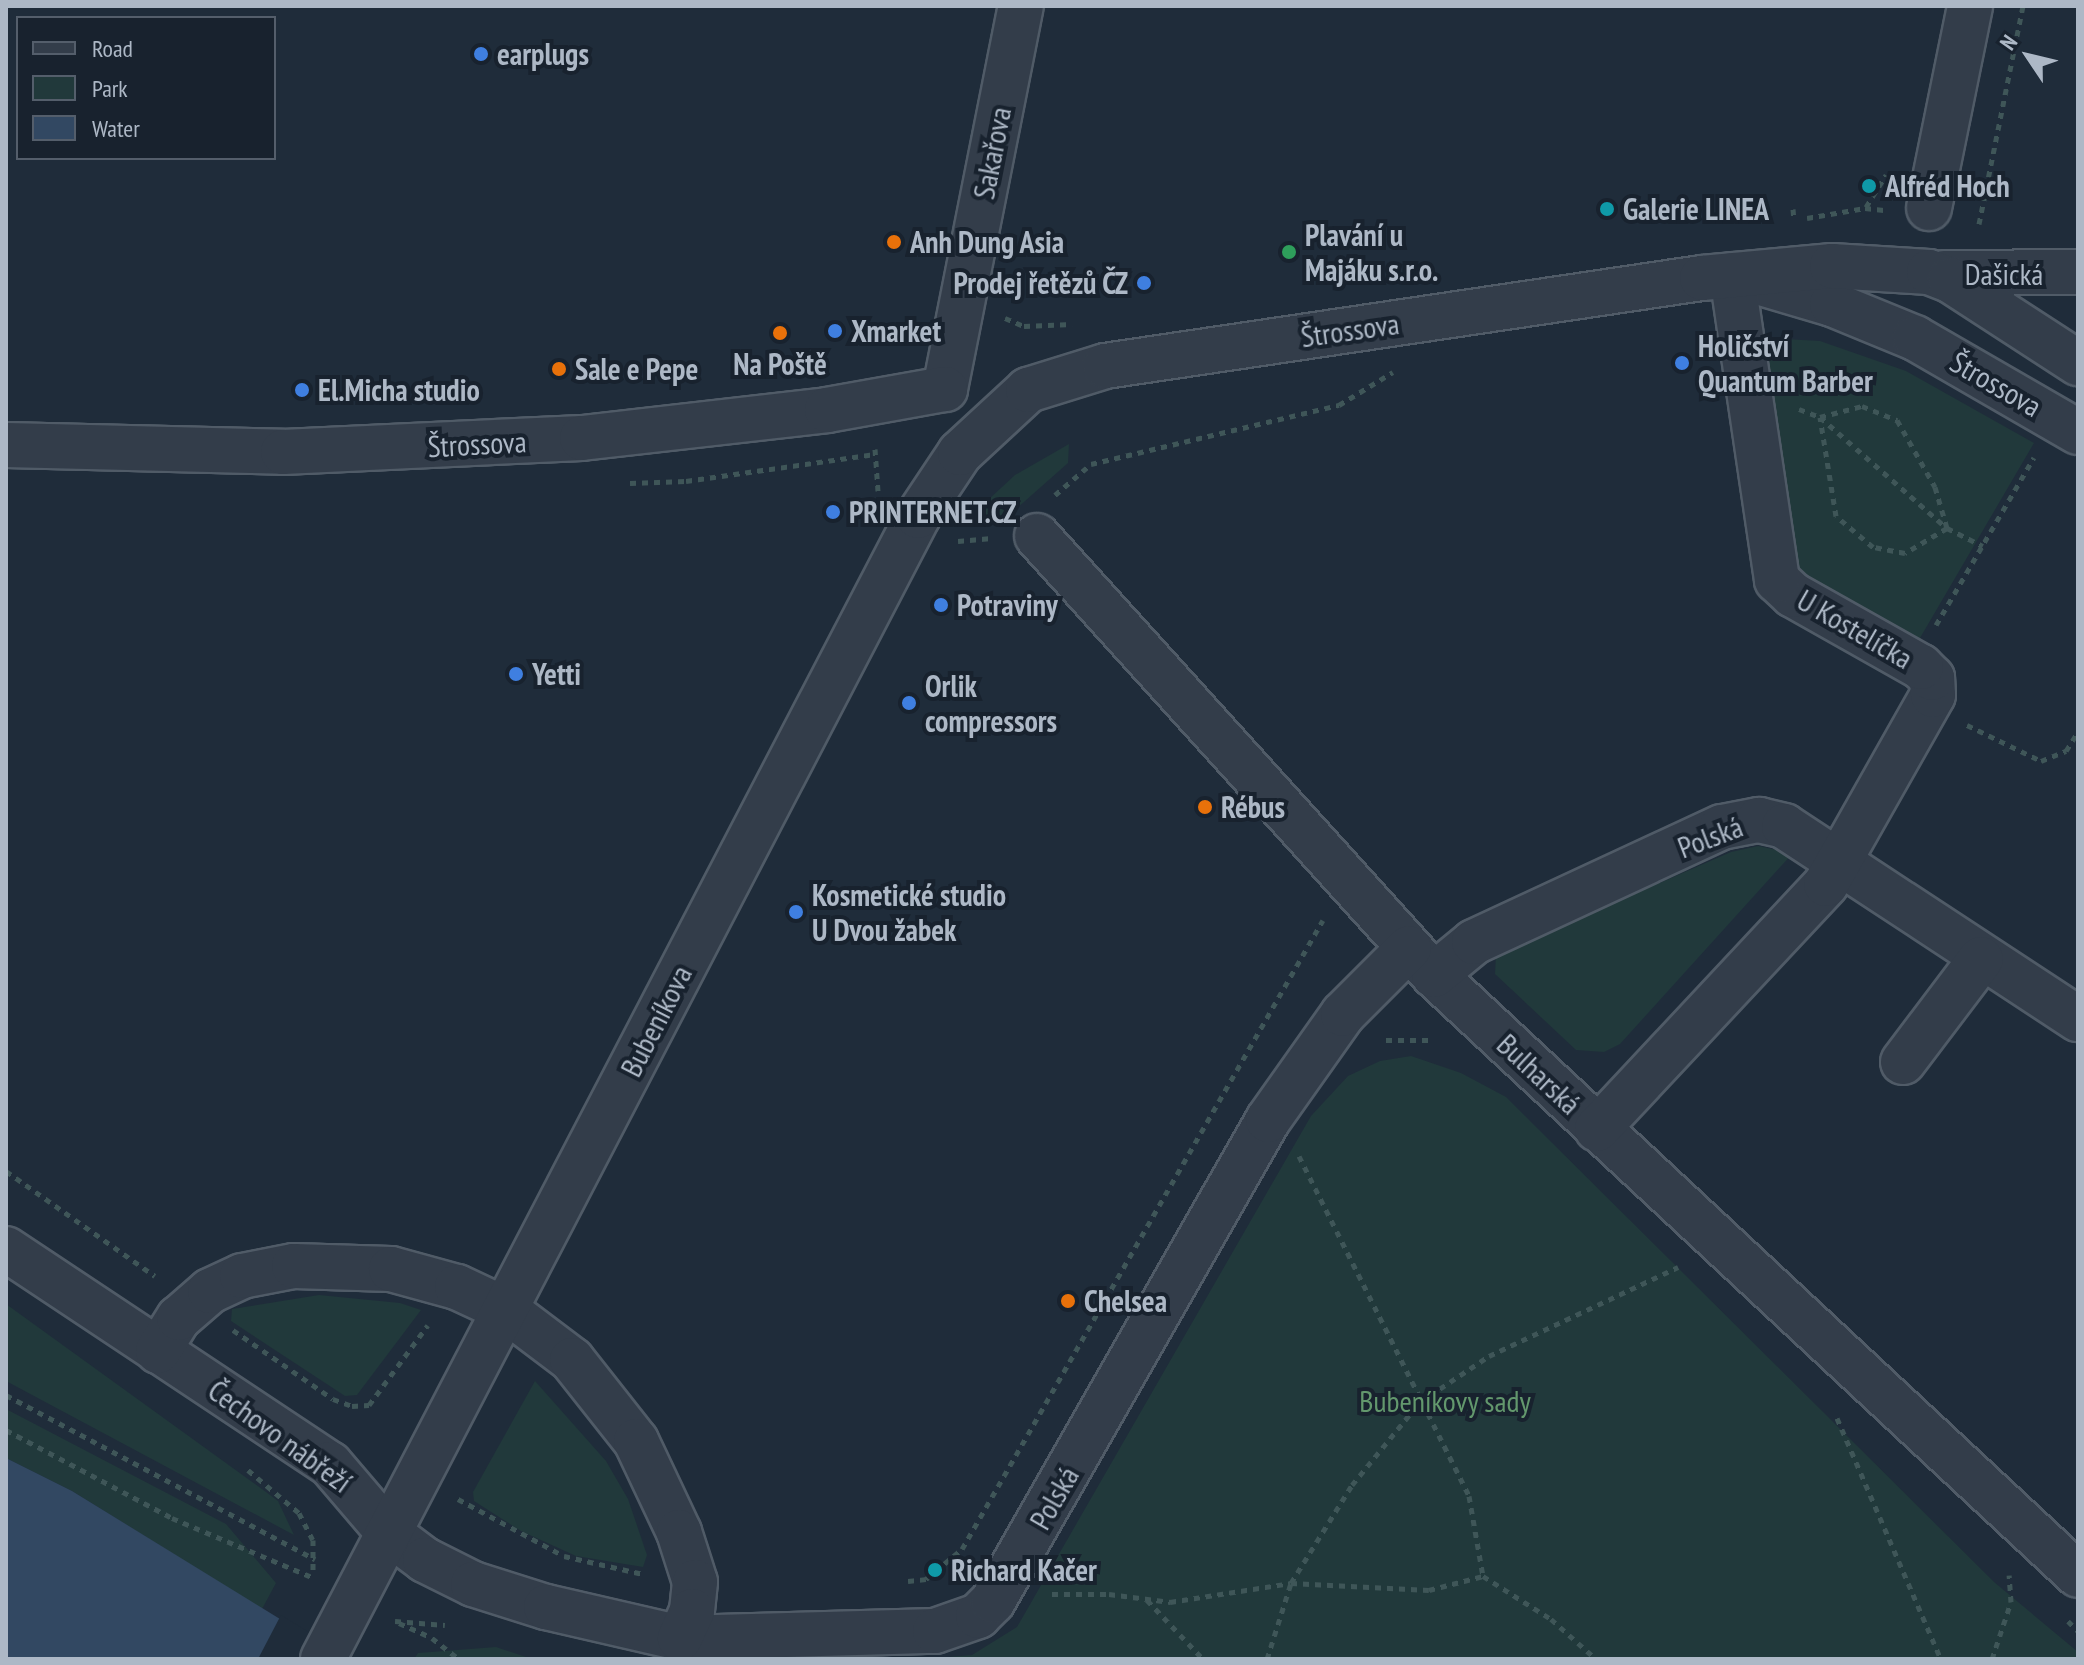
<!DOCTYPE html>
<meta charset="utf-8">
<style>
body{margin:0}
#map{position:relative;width:2084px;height:1665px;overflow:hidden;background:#1f2c3a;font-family:"PT Sans Narrow",sans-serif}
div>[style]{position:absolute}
.green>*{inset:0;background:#21393b}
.water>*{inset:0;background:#324862}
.pier>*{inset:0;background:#1f2c3a}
.path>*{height:5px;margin-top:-2.5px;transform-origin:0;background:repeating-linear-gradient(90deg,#3f5658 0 6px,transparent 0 12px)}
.roads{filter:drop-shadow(2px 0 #505b67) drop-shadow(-2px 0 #505b67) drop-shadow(0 2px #505b67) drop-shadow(0 -2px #505b67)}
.minor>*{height:44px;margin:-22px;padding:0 22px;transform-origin:22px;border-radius:22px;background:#333d4a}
.dots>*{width:22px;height:22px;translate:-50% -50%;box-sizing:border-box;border:4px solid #18222e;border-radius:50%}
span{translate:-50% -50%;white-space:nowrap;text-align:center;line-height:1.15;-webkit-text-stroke:8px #18222e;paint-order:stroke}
.poi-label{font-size:30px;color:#adb8c6;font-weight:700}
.left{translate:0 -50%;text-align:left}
.right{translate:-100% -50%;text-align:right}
.street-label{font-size:30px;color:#adb8c6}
.park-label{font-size:30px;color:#63986d}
.frame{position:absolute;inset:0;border:8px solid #adb8c6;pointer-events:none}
.legend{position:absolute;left:16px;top:16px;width:260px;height:144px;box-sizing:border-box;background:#18222e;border:2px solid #545e6b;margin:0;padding:10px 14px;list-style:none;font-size:24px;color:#adb8c6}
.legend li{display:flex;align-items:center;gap:16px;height:40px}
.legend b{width:40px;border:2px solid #545e6b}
.north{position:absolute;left:1988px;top:16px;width:80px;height:80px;-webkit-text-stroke:6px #18222e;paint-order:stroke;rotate:305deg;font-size:22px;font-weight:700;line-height:32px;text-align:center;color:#adb8c6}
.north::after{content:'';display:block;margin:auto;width:28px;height:36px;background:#adb8c6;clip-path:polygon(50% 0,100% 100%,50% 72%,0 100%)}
</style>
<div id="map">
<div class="green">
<div style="clip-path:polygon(1785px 339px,1820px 341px,1906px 371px,2034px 443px,1920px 638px,1908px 645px,1794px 579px,1760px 342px)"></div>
<div style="clip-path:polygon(1069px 444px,1068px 463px,1016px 509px,994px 520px,961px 525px,1015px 475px)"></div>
<div style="clip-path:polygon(1758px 846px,1793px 853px,1620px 1044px,1604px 1052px,1576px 1050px,1495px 974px,1496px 954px,1731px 852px)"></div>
<div style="clip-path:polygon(1411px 1056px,1461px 1073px,1506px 1097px,1994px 1582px,2078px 1652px,2078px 1659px,925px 1659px,972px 1655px,1017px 1627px,1311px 1116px,1348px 1076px,1380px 1061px)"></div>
<div style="clip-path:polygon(319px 1295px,400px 1303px,421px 1310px,357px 1395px,345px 1396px,231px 1321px,232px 1309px)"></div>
<div style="clip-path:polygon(6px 1304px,266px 1492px,278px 1501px,294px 1535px,6px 1381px)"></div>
<div style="clip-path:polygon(535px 1381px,606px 1461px,628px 1499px,647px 1555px,643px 1567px,576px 1556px,521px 1531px,474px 1501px,473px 1492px)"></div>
<div style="clip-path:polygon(6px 1409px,226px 1524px,276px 1583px,262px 1609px,72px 1491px,6px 1458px)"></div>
<div style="clip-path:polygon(496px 1647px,532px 1659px,414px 1659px,418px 1653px)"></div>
</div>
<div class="water">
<div style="clip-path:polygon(6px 1458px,72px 1491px,345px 1659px,6px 1659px)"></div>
</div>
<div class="pier">
<div style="clip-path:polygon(281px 1615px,347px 1656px,349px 1659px,258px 1659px)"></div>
</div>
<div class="path">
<div style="left:1866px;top:207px;width:38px;rotate:-58deg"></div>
<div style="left:1793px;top:209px;width:11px;rotate:85deg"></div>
<div style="left:1807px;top:218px;width:59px;rotate:-9.8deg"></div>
<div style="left:1865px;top:208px;width:19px;rotate:6deg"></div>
<div style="left:1979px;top:224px;width:222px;rotate:-78.6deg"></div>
<div style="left:1005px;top:318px;width:21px;rotate:23deg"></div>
<div style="left:1024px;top:326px;width:48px;rotate:-2.4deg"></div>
<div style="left:1862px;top:406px;width:38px;rotate:22deg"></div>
<div style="left:1897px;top:420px;width:77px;rotate:60.4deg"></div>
<div style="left:1935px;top:487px;width:43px;rotate:73.7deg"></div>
<div style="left:1947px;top:528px;width:49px;rotate:149.2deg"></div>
<div style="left:1905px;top:553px;width:33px;rotate:-169deg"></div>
<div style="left:1873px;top:547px;width:48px;rotate:-140deg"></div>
<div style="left:1836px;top:516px;width:100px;rotate:-99.2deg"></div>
<div style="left:1820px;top:417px;width:43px;rotate:-14.7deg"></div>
<div style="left:1799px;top:409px;width:22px;rotate:21deg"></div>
<div style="left:1820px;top:417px;width:169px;rotate:41.2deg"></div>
<div style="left:1947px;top:528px;width:40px;rotate:26.6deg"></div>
<div style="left:875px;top:449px;width:42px;rotate:85.9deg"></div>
<div style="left:630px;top:483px;width:56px;rotate:-2deg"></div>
<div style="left:686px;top:481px;width:191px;rotate:-8.1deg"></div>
<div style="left:1055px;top:495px;width:48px;rotate:-40.7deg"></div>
<div style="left:1091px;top:464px;width:255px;rotate:-13.4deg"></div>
<div style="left:1339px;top:405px;width:63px;rotate:-31.4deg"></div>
<div style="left:958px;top:541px;width:34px;rotate:-5deg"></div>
<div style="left:1936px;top:625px;width:194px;rotate:-59.7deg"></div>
<div style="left:1967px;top:725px;width:82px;rotate:25.9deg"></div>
<div style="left:2041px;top:761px;width:27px;rotate:-22deg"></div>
<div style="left:2066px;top:751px;width:22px;rotate:-58deg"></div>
<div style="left:1386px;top:1040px;width:46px"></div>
<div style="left:1299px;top:1156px;width:380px;rotate:63.4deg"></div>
<div style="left:1469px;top:1496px;width:81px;rotate:80.1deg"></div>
<div style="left:1483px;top:1576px;width:80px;rotate:32.3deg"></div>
<div style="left:1551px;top:1619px;width:60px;rotate:41.6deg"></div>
<div style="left:6px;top:1171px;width:182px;rotate:35.2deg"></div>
<div style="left:233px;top:1330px;width:121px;rotate:34.6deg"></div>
<div style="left:333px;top:1399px;width:20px;rotate:20deg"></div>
<div style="left:352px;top:1406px;width:17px;rotate:-3deg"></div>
<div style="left:369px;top:1405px;width:99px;rotate:-53.6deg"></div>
<div style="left:6px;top:1395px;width:350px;rotate:28deg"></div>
<div style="left:1837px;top:1418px;width:262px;rotate:66.7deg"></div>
<div style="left:6px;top:1430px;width:188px;rotate:27.9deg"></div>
<div style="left:172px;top:1518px;width:152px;rotate:22.9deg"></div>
<div style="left:248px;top:1470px;width:67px;rotate:40.1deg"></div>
<div style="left:299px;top:1513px;width:30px;rotate:63deg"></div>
<div style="left:313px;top:1540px;width:32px;rotate:90deg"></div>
<div style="left:458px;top:1499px;width:120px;rotate:28.3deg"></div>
<div style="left:564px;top:1556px;width:81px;rotate:12.8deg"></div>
<div style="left:908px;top:1581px;width:18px;rotate:-6deg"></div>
<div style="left:926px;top:1579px;width:47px;rotate:-39.8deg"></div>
<div style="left:962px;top:1549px;width:725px;rotate:-60.15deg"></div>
<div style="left:1052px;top:1594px;width:57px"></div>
<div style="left:1109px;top:1594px;width:62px;rotate:7.5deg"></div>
<div style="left:1170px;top:1602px;width:122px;rotate:-8.9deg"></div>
<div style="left:1291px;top:1583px;width:138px;rotate:2.9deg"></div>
<div style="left:1429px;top:1590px;width:56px;rotate:-14.5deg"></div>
<div style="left:1147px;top:1600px;width:81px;rotate:46.5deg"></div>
<div style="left:395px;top:1621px;width:50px;rotate:4.6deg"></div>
<div style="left:2068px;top:1621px;width:14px;rotate:45deg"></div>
<div style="left:399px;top:1623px;width:36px;rotate:24deg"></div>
<div style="left:432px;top:1638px;width:34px;rotate:38deg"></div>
<div style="left:1267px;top:1659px;width:80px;rotate:-72.5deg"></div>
<div style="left:1291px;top:1583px;width:115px;rotate:-58.1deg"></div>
<div style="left:1352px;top:1485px;width:107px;rotate:-50.7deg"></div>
<div style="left:1420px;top:1402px;width:83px;rotate:-33.7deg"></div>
<div style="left:1489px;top:1356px;width:209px;rotate:-25.2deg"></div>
<div style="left:1992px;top:1659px;width:60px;rotate:-71.6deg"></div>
<div style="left:2011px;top:1602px;width:27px;rotate:-94deg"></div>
</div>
<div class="roads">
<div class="minor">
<div style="left:1929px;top:208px;width:206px;rotate:-78.5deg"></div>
<div style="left:1944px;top:273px;width:134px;rotate:-0.4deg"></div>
<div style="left:1754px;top:281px;width:81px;rotate:16.4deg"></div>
<div style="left:1832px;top:304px;width:90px;rotate:22.3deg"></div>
<div style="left:1915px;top:338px;width:188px;rotate:30deg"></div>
<div style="left:945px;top:389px;width:390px;rotate:-78.8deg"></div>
<div style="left:6px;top:445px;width:277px;rotate:1.4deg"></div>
<div style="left:283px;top:452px;width:299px;rotate:-2.7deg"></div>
<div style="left:582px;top:438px;width:247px;rotate:-6.5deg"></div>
<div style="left:827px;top:410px;width:120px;rotate:-10.1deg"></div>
<div style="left:1037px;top:536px;width:592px;rotate:47.88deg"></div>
<div style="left:1434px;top:975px;width:880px;rotate:42.97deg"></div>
<div style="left:1434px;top:975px;width:52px;rotate:-39.5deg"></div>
<div style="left:1474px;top:942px;width:273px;rotate:-24.9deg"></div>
<div style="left:1722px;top:827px;width:38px;rotate:-11deg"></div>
<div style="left:1759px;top:820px;width:26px;rotate:13deg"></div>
<div style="left:1784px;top:826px;width:352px;rotate:33.3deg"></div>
<div style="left:1903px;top:1062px;width:129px;rotate:-52.9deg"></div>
<div style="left:1597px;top:1129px;width:335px;rotate:-46.9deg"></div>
<div style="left:1826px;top:884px;width:217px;rotate:-60.5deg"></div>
<div style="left:1933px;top:695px;width:17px;rotate:-93deg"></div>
<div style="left:1932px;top:678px;width:16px;rotate:-135deg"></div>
<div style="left:1921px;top:667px;width:147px;rotate:-150.6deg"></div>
<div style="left:1793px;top:595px;width:22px;rotate:-137deg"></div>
<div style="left:1777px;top:580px;width:308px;rotate:-98.4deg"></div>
<div style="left:6px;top:1249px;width:389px;rotate:33.6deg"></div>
<div style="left:330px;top:1464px;width:91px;rotate:49.5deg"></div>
<div style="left:389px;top:1533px;width:45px;rotate:36.9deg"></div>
<div style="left:425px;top:1560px;width:54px;rotate:26.6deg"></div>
<div style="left:473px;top:1584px;width:77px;rotate:17.5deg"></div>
<div style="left:546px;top:1607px;width:138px;rotate:13deg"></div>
<div style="left:680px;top:1638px;width:255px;rotate:-1.6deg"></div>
<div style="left:935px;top:1631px;width:46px;rotate:-19.2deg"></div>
<div style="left:978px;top:1616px;width:21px;rotate:-45deg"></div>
<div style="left:993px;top:1601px;width:554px;rotate:-60.24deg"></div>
<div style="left:1268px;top:1120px;width:130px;rotate:-54.7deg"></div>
<div style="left:1343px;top:1014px;width:93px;rotate:-45deg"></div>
<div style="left:158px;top:1351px;width:39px;rotate:-58deg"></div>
<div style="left:179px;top:1318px;width:41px;rotate:-41.1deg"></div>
<div style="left:210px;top:1291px;width:35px;rotate:-25deg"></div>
<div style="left:242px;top:1276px;width:53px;rotate:-10.9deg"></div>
<div style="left:294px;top:1266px;width:97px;rotate:1.8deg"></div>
<div style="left:391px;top:1269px;width:68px;rotate:15.3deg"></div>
<div style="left:457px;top:1287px;width:54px;rotate:25.1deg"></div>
<div style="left:506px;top:1310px;width:83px;rotate:37.1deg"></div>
<div style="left:572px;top:1360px;width:103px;rotate:51.7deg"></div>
<div style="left:636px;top:1441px;width:101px;rotate:64.7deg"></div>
<div style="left:679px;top:1532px;width:52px;rotate:72.3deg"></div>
<div style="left:695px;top:1582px;width:29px;rotate:96deg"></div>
<div style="left:692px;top:1611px;width:30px;rotate:114deg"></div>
<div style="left:323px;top:1659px;width:1289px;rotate:-62.5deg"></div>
<div style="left:918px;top:516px;width:76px;rotate:-56.3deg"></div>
<div style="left:960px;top:453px;width:93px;rotate:-42.8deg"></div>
<div style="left:1028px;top:390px;width:81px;rotate:-17.3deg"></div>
<div style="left:1105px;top:366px;width:603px;rotate:-8.39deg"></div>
<div style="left:1702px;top:278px;width:131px;rotate:-5.3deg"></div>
<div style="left:1832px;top:266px;width:97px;rotate:3.5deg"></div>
<div style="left:1929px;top:272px;width:22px;rotate:21deg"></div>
<div style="left:1950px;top:280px;width:153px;rotate:33deg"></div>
</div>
</div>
<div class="dots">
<div style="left:481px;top:54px;background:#3f7fe0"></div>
<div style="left:1869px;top:186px;background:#0f9aa8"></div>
<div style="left:1607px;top:209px;background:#0f9aa8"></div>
<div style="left:894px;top:242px;background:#e8710a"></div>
<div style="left:1289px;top:252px;background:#2e9e5b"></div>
<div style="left:1144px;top:283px;background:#3f7fe0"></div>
<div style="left:835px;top:331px;background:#3f7fe0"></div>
<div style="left:780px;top:333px;background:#e8710a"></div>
<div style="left:1682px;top:363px;background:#3f7fe0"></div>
<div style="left:559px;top:369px;background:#e8710a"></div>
<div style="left:302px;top:390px;background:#3f7fe0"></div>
<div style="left:833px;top:512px;background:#3f7fe0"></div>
<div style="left:941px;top:605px;background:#3f7fe0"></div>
<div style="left:516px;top:674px;background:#3f7fe0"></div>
<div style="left:909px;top:703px;background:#3f7fe0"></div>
<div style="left:1205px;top:807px;background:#e8710a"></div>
<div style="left:796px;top:912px;background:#3f7fe0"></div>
<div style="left:1068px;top:1301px;background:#e8710a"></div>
<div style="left:935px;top:1570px;background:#0f9aa8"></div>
</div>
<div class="poi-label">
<span class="left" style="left:497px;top:54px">earplugs</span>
<span class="left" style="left:1885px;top:186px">Alfréd Hoch</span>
<span class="left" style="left:1623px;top:209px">Galerie LINEA</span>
<span class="left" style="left:1305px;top:252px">Plavání u<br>Majáku s.r.o.</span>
<span class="left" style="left:910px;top:242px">Anh Dung Asia</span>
<span class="right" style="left:1128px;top:283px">Prodej řetězů ČZ</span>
<span class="left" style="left:851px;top:331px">Xmarket</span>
<span class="left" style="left:1698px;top:363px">Holičství<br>Quantum Barber</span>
<span style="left:780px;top:364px">Na Poště</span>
<span class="left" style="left:575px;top:369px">Sale e Pepe</span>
<span class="left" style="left:318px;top:390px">El.Micha studio</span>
<span class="left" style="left:849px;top:512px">PRINTERNET.CZ</span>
<span class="left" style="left:957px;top:605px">Potraviny</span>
<span class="left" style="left:532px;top:674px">Yetti</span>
<span class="left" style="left:925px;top:703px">Orlik<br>compressors</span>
<span class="left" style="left:1221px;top:807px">Rébus</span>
<span class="left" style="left:812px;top:912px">Kosmetické studio<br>U Dvou žabek</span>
<span class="left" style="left:1084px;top:1301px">Chelsea</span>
<span class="left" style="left:951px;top:1570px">Richard Kačer</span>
</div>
<div class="street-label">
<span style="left:992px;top:153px;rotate:-79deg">Sakařova</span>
<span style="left:2004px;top:274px">Dašická</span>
<span style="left:1350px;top:330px;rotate:-8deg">Štrossova</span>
<span style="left:1996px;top:384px;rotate:30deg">Štrossova</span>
<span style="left:477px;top:444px;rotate:-3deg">Štrossova</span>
<span style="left:1855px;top:629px;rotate:30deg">U Kostelíčka</span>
<span style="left:1710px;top:837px;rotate:-21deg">Polská</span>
<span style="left:656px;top:1021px;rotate:-63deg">Bubeníkova</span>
<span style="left:1539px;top:1074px;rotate:43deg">Bulharská</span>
<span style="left:280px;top:1436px;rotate:36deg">Čechovo nábřeží</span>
<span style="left:1054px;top:1498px;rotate:-60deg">Polská</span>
</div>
<div class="park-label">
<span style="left:1445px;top:1401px">Bubeníkovy sady</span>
</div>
<div class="frame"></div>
<ul class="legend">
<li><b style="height:10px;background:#333d4a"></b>Road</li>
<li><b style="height:22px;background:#21393b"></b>Park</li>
<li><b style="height:22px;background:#324862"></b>Water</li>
</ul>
<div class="north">N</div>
</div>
